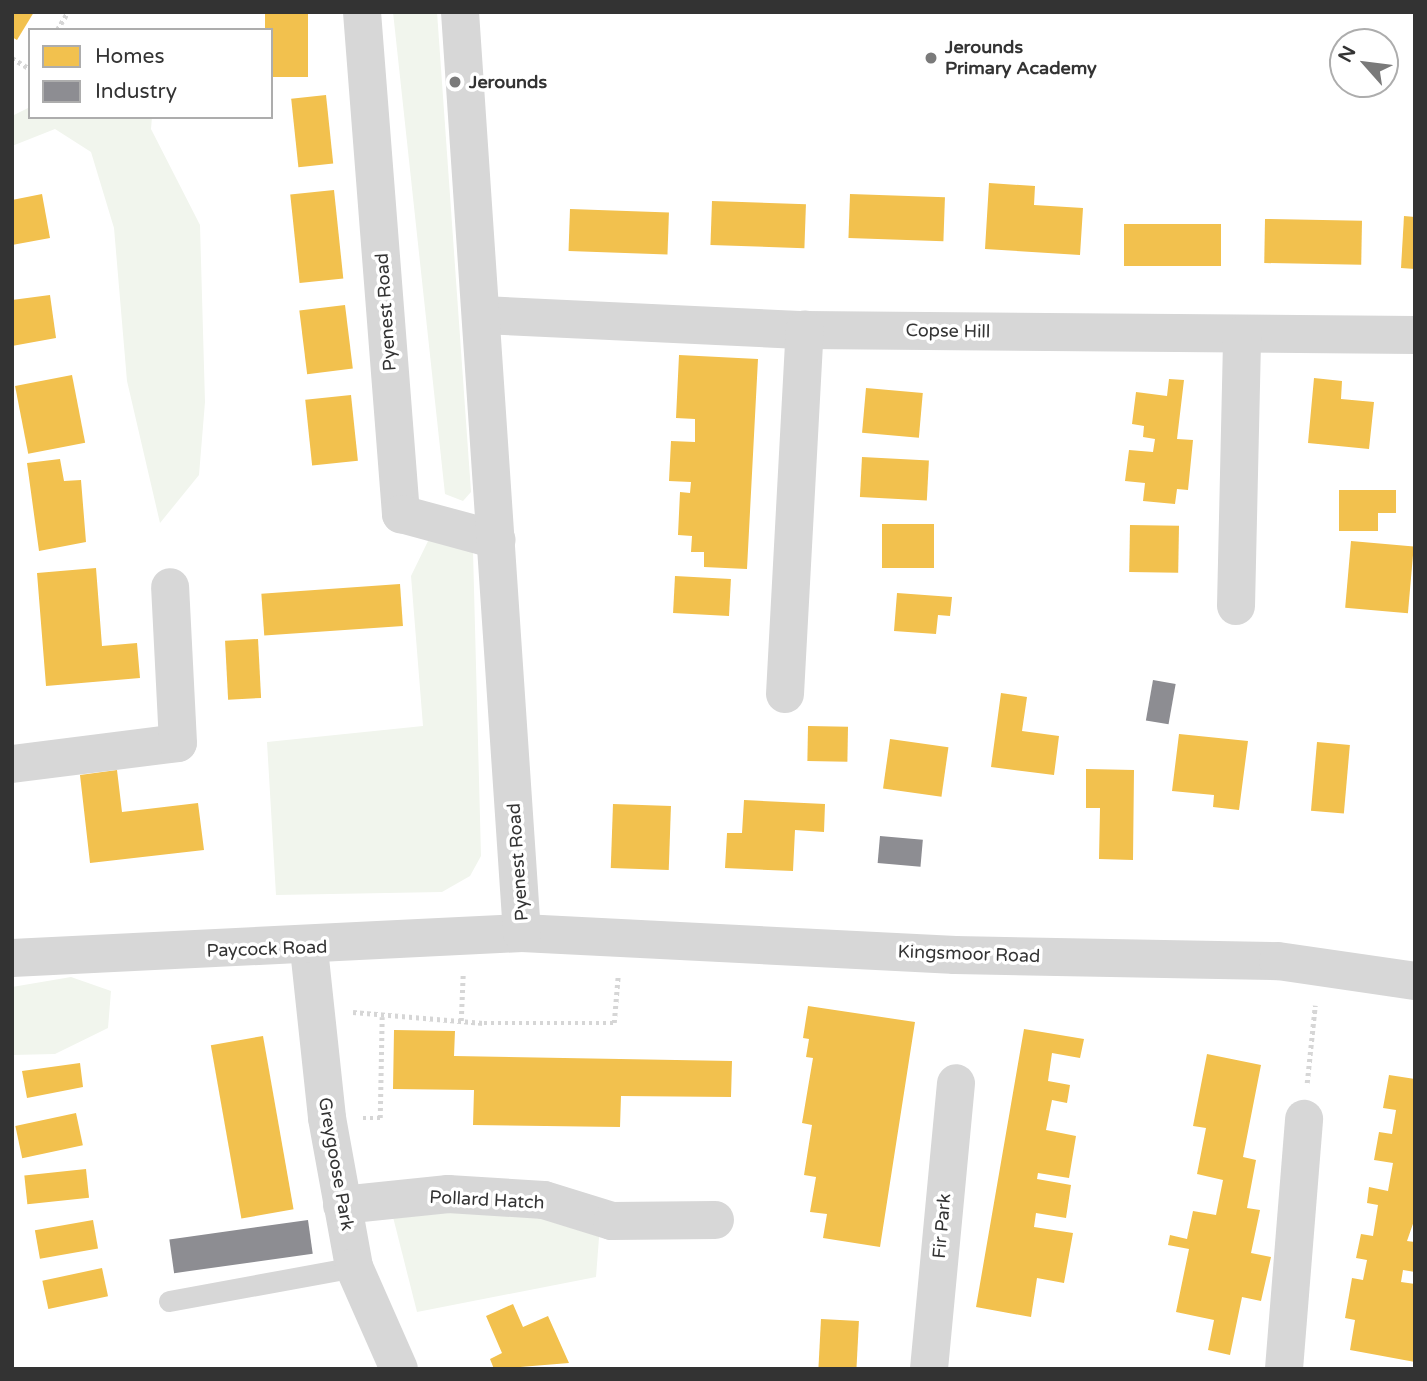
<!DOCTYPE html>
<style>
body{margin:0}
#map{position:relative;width:1427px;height:1381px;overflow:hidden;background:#fff;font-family:"Varela Round",sans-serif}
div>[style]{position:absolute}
.green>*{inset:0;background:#f1f5ed}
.homes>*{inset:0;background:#f2c14e;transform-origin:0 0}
.industry>*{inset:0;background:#8d8d92;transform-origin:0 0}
.path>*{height:4.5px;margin-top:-2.25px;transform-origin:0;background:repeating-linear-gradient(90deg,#d6d6d6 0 3.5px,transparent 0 7px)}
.service>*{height:21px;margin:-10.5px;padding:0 10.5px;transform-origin:10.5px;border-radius:10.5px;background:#d7d7d7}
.minor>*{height:38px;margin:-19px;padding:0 19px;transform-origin:19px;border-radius:19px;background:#d7d7d7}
.tertiary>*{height:38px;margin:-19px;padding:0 19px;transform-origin:19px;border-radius:19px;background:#d7d7d7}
.dots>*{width:19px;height:19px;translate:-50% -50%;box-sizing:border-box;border:4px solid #fff;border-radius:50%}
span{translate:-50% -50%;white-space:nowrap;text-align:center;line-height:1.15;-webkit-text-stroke:7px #fff;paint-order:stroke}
.poi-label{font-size:18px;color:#333;font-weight:700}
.left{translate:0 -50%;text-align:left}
.street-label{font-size:18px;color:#333}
.frame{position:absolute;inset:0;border:14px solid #333;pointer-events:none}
.legend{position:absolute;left:28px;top:28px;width:245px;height:91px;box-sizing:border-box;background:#fff;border:2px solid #adadad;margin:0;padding:9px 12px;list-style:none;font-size:21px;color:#333}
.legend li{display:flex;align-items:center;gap:14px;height:35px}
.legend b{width:35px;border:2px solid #adadad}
.north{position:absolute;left:1329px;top:28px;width:70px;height:70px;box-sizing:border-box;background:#fff;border:2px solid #adadad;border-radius:50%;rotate:298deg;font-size:19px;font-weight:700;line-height:28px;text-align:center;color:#333}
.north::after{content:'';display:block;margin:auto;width:24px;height:32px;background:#7a7a7a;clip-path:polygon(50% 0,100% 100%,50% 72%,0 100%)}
</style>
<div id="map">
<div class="green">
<div style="clip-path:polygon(393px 12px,437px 12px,471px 492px,463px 501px,445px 494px)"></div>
<div style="clip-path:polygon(30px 107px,30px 117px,152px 117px,151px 129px,200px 225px,205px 402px,199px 475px,160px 523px,127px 381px,114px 228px,91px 152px,55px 129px,12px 146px,12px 116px)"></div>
<div style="clip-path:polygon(429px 539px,473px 551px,481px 856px,470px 876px,442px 892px,276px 895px,267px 742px,423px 726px,411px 576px)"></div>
<div style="clip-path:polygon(71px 977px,111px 991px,108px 1028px,55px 1054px,12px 1055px,12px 987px)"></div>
<div style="clip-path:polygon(544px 1200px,600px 1225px,596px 1277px,417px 1312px,392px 1213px)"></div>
</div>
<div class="homes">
<div style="clip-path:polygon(12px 12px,34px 12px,17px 40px,12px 37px)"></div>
<div style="left:265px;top:12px;width:43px;height:65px"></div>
<div style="left:326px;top:95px;width:69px;height:35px;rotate:84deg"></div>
<div style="clip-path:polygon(989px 183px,1035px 186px,1034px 205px,1083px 208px,1080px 255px,985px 249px)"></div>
<div style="left:334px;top:190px;width:89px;height:44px;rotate:84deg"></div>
<div style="clip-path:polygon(42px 194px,50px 238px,12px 245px,12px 200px)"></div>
<div style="left:850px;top:194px;width:95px;height:44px;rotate:2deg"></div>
<div style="left:712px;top:201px;width:94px;height:44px;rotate:2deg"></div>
<div style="left:570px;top:209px;width:99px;height:42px;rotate:2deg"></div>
<div style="clip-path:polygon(1404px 216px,1415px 217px,1415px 269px,1401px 268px)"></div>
<div style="left:1265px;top:219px;width:97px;height:44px;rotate:1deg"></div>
<div style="left:1124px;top:224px;width:97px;height:42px"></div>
<div style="clip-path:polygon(50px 295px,56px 338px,12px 346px,12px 300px)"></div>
<div style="left:345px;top:305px;width:64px;height:46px;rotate:83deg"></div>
<div style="clip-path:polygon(679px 355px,758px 359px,747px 569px,704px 567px,704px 552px,691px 552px,692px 536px,678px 535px,680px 492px,690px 493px,691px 482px,669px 481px,671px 441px,695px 442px,695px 419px,676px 418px)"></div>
<div style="left:72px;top:375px;width:69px;height:58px;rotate:79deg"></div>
<div style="clip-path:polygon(1314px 378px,1342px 381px,1341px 399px,1374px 402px,1369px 449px,1308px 443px)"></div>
<div style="clip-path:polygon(1169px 379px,1184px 380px,1177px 439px,1193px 440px,1188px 490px,1177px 489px,1175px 504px,1143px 501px,1145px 483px,1125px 481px,1129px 450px,1153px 452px,1155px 439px,1143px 437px,1144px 426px,1132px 424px,1136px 392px,1167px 396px)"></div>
<div style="left:866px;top:388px;width:57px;height:45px;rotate:5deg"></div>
<div style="left:351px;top:395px;width:66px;height:46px;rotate:84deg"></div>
<div style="left:862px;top:457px;width:67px;height:40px;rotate:3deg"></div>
<div style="clip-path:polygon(60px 459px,64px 481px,81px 480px,86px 542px,39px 551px,27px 463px)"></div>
<div style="clip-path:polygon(1339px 490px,1396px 490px,1396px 513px,1378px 513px,1378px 531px,1339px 531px)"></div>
<div style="left:882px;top:524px;width:52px;height:44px"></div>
<div style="left:1130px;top:525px;width:49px;height:47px;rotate:1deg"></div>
<div style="left:1351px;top:541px;width:63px;height:67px;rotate:5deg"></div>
<div style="clip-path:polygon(96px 568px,102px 646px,137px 643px,140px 678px,46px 686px,37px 573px)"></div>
<div style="left:675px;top:576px;width:56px;height:37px;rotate:3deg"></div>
<div style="left:400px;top:584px;width:42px;height:139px;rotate:86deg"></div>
<div style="clip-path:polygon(897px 593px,952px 597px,950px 616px,938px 615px,936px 634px,894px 631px)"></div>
<div style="left:258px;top:639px;width:59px;height:33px;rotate:87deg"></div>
<div style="clip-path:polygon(1001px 693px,1027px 697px,1022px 731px,1059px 736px,1054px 775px,991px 767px)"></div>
<div style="left:808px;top:726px;width:40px;height:35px;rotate:1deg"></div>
<div style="clip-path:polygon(1179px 734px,1248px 741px,1239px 810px,1213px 807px,1214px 795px,1172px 791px)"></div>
<div style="left:890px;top:739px;width:59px;height:50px;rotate:8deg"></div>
<div style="left:1317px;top:742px;width:33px;height:69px;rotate:5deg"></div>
<div style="clip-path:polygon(1086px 769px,1134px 770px,1133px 860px,1099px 859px,1100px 808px,1086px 808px)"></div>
<div style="clip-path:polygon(117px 770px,122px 812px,198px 803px,204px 850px,90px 863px,80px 775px)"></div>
<div style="clip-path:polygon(744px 800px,825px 804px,824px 832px,795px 830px,793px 871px,725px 868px,727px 833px,742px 833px)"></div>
<div style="left:613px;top:804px;width:58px;height:64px;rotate:2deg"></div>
<div style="clip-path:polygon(808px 1006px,915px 1022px,880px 1247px,823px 1238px,827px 1214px,810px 1212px,816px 1177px,804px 1175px,812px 1125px,802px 1123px,813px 1058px,806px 1057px,809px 1039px,803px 1038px)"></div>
<div style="clip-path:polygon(1024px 1029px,1084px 1039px,1080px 1058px,1052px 1053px,1048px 1081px,1070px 1085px,1067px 1103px,1052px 1100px,1046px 1130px,1076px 1136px,1069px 1178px,1038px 1173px,1037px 1179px,1071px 1185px,1066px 1218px,1036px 1213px,1034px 1227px,1073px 1233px,1064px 1283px,1037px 1278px,1031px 1317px,976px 1307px)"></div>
<div style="clip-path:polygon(394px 1030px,455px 1031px,454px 1056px,732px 1061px,731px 1097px,621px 1096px,620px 1127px,473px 1125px,474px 1090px,393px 1089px)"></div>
<div style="left:263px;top:1036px;width:176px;height:53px;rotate:80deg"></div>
<div style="clip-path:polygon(1207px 1054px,1261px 1065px,1243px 1157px,1256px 1160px,1247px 1208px,1260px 1210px,1251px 1253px,1271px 1257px,1261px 1301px,1242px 1297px,1230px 1355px,1208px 1350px,1214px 1320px,1176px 1312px,1189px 1249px,1168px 1245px,1170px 1235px,1187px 1239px,1193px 1211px,1216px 1215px,1223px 1180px,1197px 1174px,1206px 1128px,1193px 1126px)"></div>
<div style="clip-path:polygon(80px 1063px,83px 1087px,27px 1098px,22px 1071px)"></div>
<div style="clip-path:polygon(1389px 1075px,1415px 1079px,1415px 1218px,1407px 1241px,1415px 1242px,1415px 1272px,1403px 1270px,1401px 1282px,1415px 1284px,1415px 1362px,1350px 1350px,1355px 1320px,1345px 1318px,1352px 1278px,1363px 1280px,1367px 1260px,1356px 1258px,1361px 1234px,1373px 1236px,1378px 1205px,1367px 1203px,1369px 1187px,1388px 1191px,1393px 1163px,1374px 1160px,1379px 1132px,1392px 1134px,1396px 1110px,1383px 1108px)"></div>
<div style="left:76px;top:1113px;width:33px;height:62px;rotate:78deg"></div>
<div style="left:86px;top:1169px;width:29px;height:62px;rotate:84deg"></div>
<div style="left:93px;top:1220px;width:29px;height:59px;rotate:80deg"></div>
<div style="left:102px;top:1268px;width:29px;height:61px;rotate:78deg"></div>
<div style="clip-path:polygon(513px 1304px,523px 1327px,548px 1316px,569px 1363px,494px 1369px,490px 1359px,502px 1353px,486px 1316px)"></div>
<div style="left:821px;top:1319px;width:38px;height:48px;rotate:3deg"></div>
</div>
<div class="industry">
<div style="left:1153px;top:680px;width:23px;height:41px;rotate:10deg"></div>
<div style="left:880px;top:836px;width:43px;height:27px;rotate:5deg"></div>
<div style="left:308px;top:1220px;width:34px;height:140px;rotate:82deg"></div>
</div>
<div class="path">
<div style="left:57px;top:30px;width:21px;rotate:-59deg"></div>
<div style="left:12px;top:58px;width:21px;rotate:31deg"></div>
<div style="left:353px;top:1012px;width:131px;rotate:4.8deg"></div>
<div style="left:484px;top:1023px;width:130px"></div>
<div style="left:614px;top:1023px;width:48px;rotate:-85.2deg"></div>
<div style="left:461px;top:1021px;width:48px;rotate:-87.6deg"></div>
<div style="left:1307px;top:1083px;width:78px;rotate:-84.1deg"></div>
<div style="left:363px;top:1118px;width:17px"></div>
<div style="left:380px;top:1118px;width:101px;rotate:-88.9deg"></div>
</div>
<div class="service">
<div style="left:169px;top:1301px;width:188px;rotate:-10.4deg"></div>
</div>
<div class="minor">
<div style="left:362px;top:12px;width:504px;rotate:85.56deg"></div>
<div style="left:401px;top:514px;width:99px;rotate:15.2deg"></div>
<div style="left:482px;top:315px;width:323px;rotate:2.7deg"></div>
<div style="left:805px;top:330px;width:610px;rotate:0.47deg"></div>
<div style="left:1236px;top:606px;width:271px;rotate:-88.7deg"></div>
<div style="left:785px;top:694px;width:365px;rotate:-86.9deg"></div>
<div style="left:12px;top:764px;width:167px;rotate:-7.2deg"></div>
<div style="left:178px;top:743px;width:156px;rotate:-92.9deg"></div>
<div style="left:309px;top:949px;width:170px;rotate:83.9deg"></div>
<div style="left:327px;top:1118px;width:151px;rotate:79.7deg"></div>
<div style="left:354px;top:1267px;width:111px;rotate:66.2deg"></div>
<div style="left:12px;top:958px;width:511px;rotate:-2.81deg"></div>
<div style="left:522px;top:933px;width:434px;rotate:2.9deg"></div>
<div style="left:955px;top:955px;width:323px;rotate:1.1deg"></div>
<div style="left:1278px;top:961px;width:138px;rotate:8.3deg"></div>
<div style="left:342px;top:1205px;width:107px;rotate:-5.9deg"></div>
<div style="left:448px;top:1194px;width:96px;rotate:3.6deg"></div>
<div style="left:544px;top:1200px;width:71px;rotate:17.2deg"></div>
<div style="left:612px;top:1221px;width:103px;rotate:-0.6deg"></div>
<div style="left:929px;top:1369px;width:287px;rotate:-84.6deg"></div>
<div style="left:1284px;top:1369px;width:251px;rotate:-85.4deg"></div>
</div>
<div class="tertiary">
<div style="left:460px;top:12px;width:923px;rotate:86.15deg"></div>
</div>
<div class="dots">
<div style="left:931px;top:58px;background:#7a7a7a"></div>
<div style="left:455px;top:82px;background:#7a7a7a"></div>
</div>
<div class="poi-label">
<span class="left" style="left:945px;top:58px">Jerounds<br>Primary Academy</span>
<span class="left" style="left:469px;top:82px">Jerounds</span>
</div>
<div class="street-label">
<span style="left:386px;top:312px;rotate:-94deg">Pyenest Road</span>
<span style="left:948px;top:331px;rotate:1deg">Copse Hill</span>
<span style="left:518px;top:862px;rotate:-94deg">Pyenest Road</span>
<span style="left:267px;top:949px;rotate:-2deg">Paycock Road</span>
<span style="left:969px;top:954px;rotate:2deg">Kingsmoor Road</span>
<span style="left:336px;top:1164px;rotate:80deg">Greygoose Park</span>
<span style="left:487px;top:1200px;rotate:3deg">Pollard Hatch</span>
<span style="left:942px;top:1226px;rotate:-85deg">Fir Park</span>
</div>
<div class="frame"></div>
<ul class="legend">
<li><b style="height:19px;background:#f2c14e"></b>Homes</li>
<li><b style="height:19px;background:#8d8d92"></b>Industry</li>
</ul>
<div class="north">N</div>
</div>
